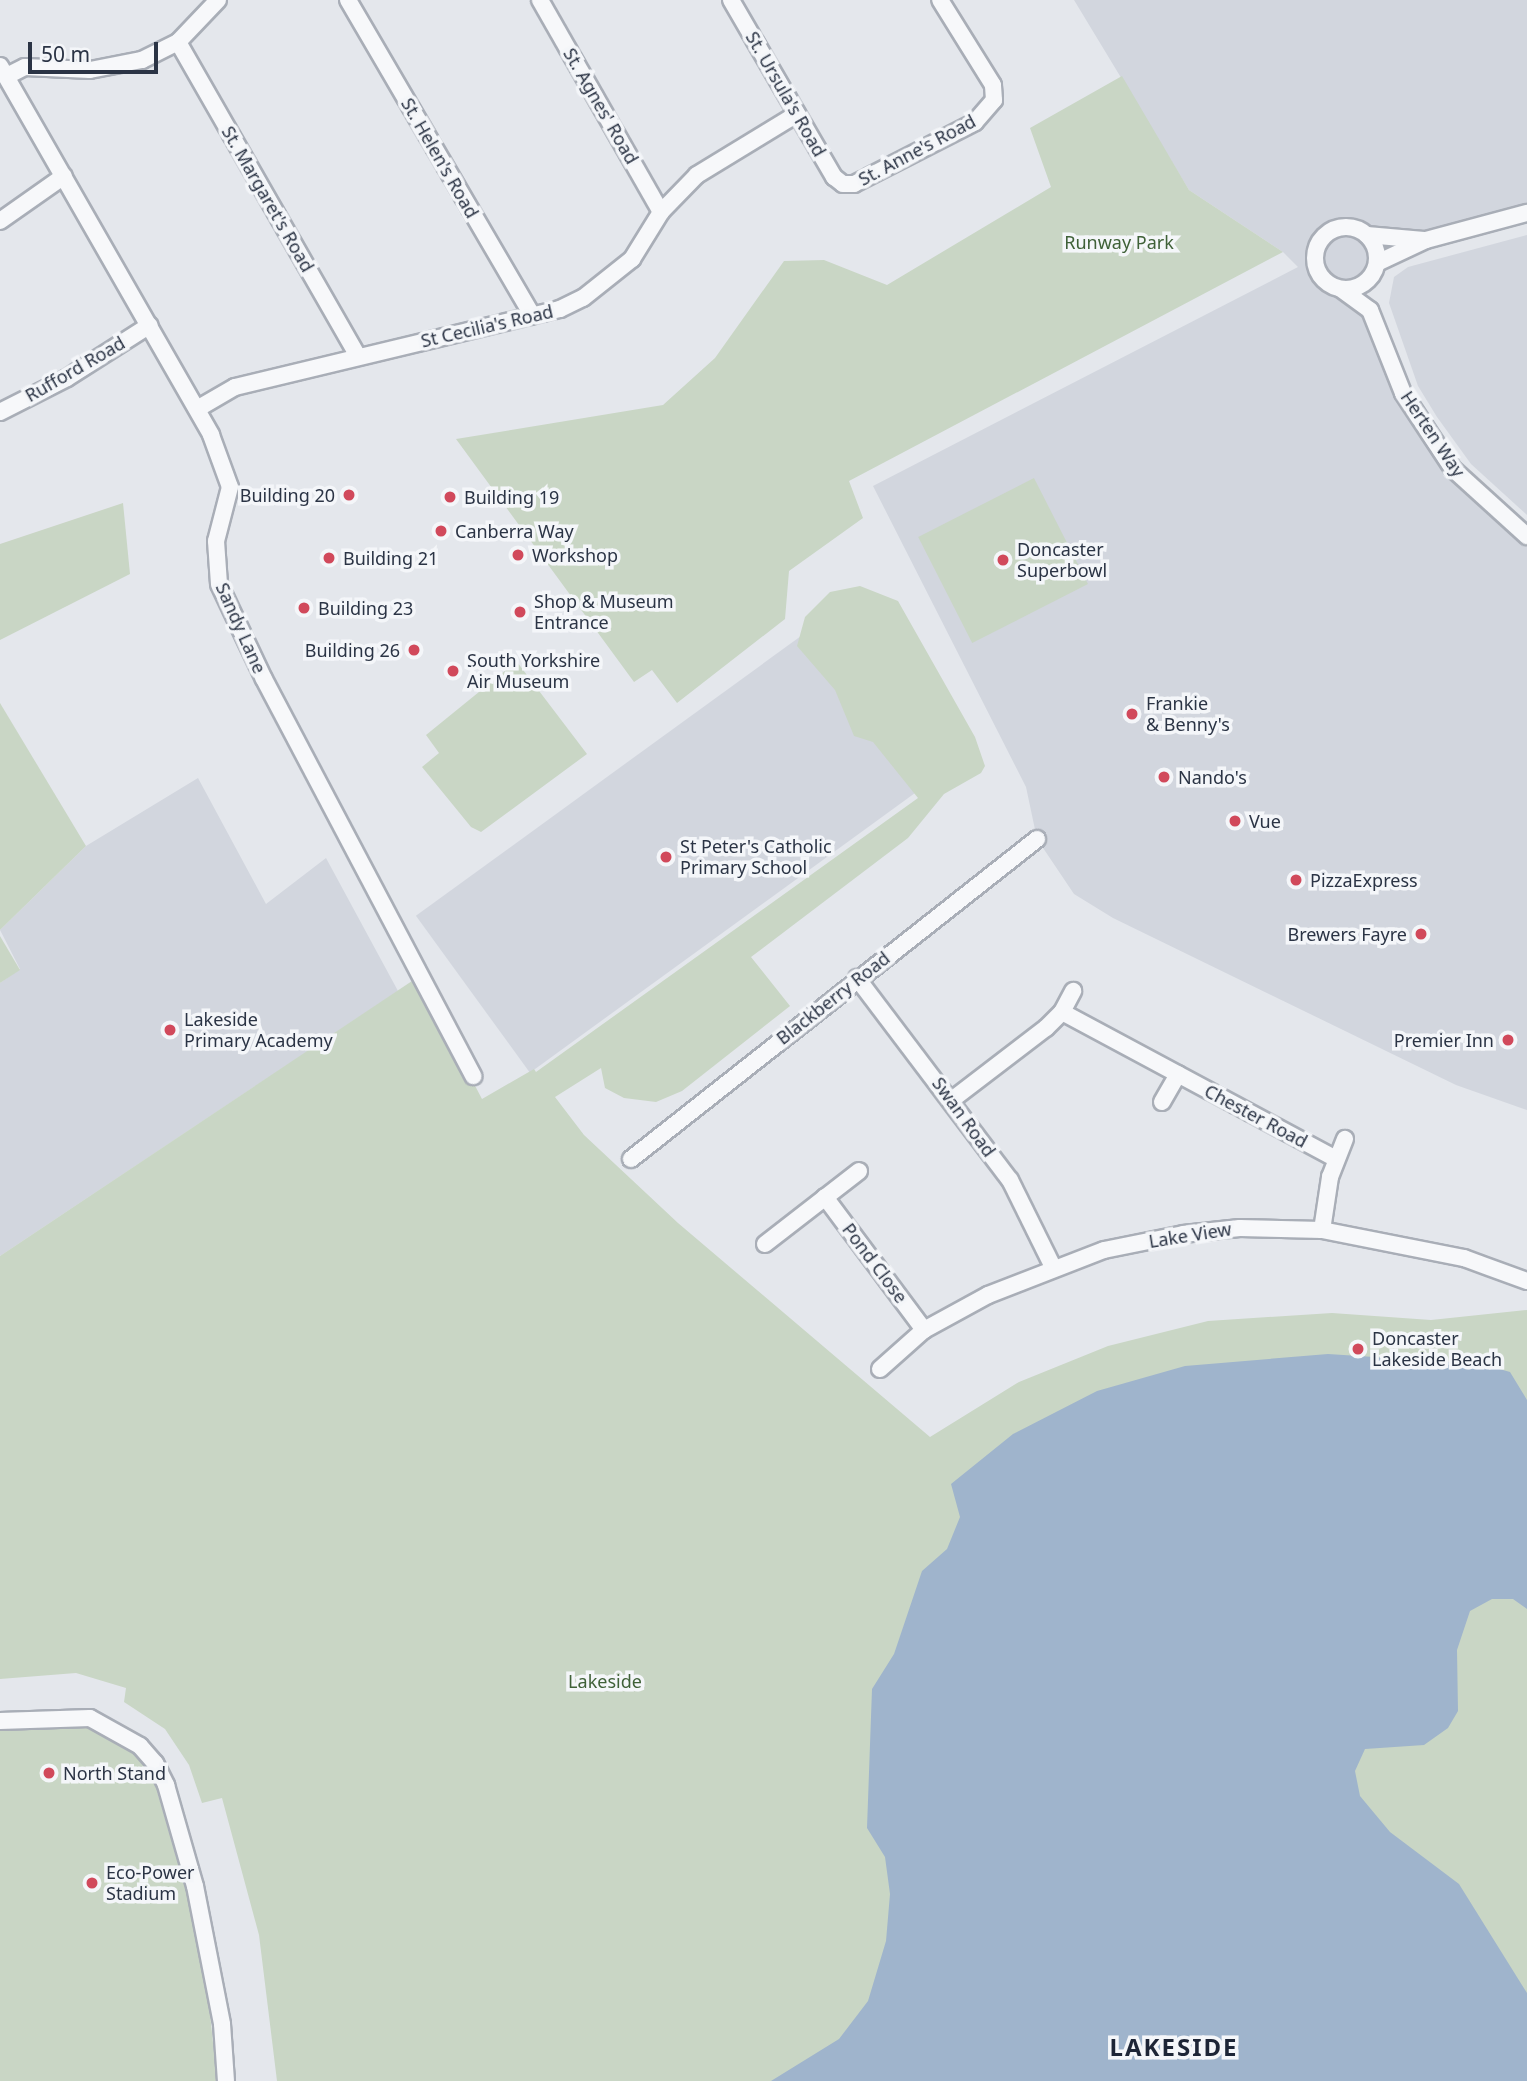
<!DOCTYPE html>
<style>
body{margin:0}
#map{position:relative;width:1527px;height:2081px;overflow:hidden;background:#e4e7ec;font-family:"Noto Sans",sans-serif}
div>[style]{position:absolute}
.built>*{inset:0;background:#d2d6de;transform-origin:0 0}
.green>*{inset:0;background:#c9d6c5;transform-origin:0 0}
.water>*{inset:0;background:#9fb4cc}
.roads{filter:drop-shadow(2px 0 #a9aeb7) drop-shadow(-2px 0 #a9aeb7) drop-shadow(0 2px #a9aeb7) drop-shadow(0 -2px #a9aeb7)}
.street>*{height:16px;margin:-8px;padding:0 8px;transform-origin:8px;border-radius:8px;background:#f7f8fa}
.street>.ring{margin:-8px;padding:0;box-sizing:content-box;background:none;border:16px solid #f7f8fa;border-radius:50%}
.dots>*{width:19px;height:19px;translate:-50% -50%;box-sizing:border-box;border:4px solid #f4f6f9;border-radius:50%}
span{translate:-50% -50%;white-space:nowrap;text-align:center;line-height:1.15;-webkit-text-stroke:7px #f4f6f9;paint-order:stroke}
.street-label{font-size:18px;color:#2b3445}
.park-label{font-size:18px;color:#3f6138}
.poi-label{font-size:18px;color:#2b3445}
.right{translate:-100% -50%;text-align:right}
.left{translate:0 -50%;text-align:left}
.district-label{font-size:24px;color:#1d2536;font-weight:700;letter-spacing:2px}
.scale{position:absolute;left:28px;top:42px;width:130px;height:32px;box-sizing:border-box;border:4px solid #2b3445;border-top:0;padding-left:9px;font-size:21px;line-height:24px;white-space:nowrap;color:#2b3445;-webkit-text-stroke:5px #f4f6f9;paint-order:stroke}
</style>
<div id="map">
<div class="built">
<div style="clip-path:polygon(1074px 0,1527px 0,1527px 213px,1377px 262px,1369px 279px,1352px 289px,1403px 393px,1453px 469px,1527px 541px,1527px 1110px,1456px 1085px,1113px 918px,1074px 894px,1037px 839px,1026px 787px,873px 486px,1298px 267px,1283px 252px,1189px 190px)"></div>
<div style="clip-path:polygon(1527px 235px,1527px 515px,1471px 464px,1437px 417px,1418px 386px,1389px 303px,1394px 277px,1408px 267px)"></div>
<div style="left:801px;top:636px;width:194px;height:476px;rotate:54deg"></div>
<div style="clip-path:polygon(198px 778px,266px 904px,326px 858px,398px 991px,0 1256px,0 983px,20px 969px,0 930px,86px 846px)"></div>
</div>
<div class="green">
<div style="clip-path:polygon(1122px 76px,1189px 190px,1283px 252px,849px 481px,863px 518px,789px 571px,785px 619px,677px 703px,652px 670px,634px 682px,456px 439px,663px 405px,715px 358px,784px 261px,824px 260px,887px 285px,1051px 187px,1030px 128px)"></div>
<div style="left:1034px;top:478px;width:119px;height:130px;rotate:63deg"></div>
<div style="clip-path:polygon(123px 503px,130px 574px,0 640px,0 544px)"></div>
<div style="clip-path:polygon(860px 586px,898px 601px,975px 737px,985px 766px,981px 773px,944px 794px,908px 838px,751px 957px,790px 1006px,682px 1091px,656px 1102px,624px 1098px,605px 1088px,601px 1068px,555px 1097px,584px 1135px,678px 1223px,930px 1437px,1019px 1382px,1108px 1346px,1208px 1321px,1332px 1313px,1431px 1320px,1527px 1310px,1527px 2081px,277px 2081px,259px 1935px,222px 1798px,202px 1803px,189px 1765px,165px 1729px,124px 1702px,126px 1688px,76px 1673px,0 1679px,0 1256px,418px 977px,482px 1099px,534px 1069px,536px 1072px,918px 798px,873px 742px,854px 736px,835px 690px,797px 646px,805px 617px,830px 592px)"></div>
<div style="clip-path:polygon(511px 654px,587px 754px,481px 832px,471px 827px,422px 767px,439px 753px,426px 735px,511px 666px,506px 657px)"></div>
<div style="clip-path:polygon(0 703px,86px 846px,0 930px)"></div>
<div style="clip-path:polygon(0 936px,20px 970px,0 983px)"></div>
<div style="clip-path:polygon(32px 1726px,80px 1726px,107px 1734px,137px 1756px,153px 1777px,193px 1915px,206px 1975px,217px 2081px,0 2081px,0 1730px)"></div>
</div>
<div class="water">
<div style="clip-path:polygon(1328px 1354px,1482px 1364px,1510px 1372px,1527px 1400px,1527px 1609px,1513px 1599px,1492px 1599px,1470px 1611px,1457px 1650px,1458px 1711px,1448px 1728px,1424px 1745px,1365px 1749px,1355px 1771px,1360px 1796px,1390px 1832px,1459px 1884px,1527px 1993px,1527px 2081px,771px 2081px,839px 2039px,868px 2001px,886px 1941px,890px 1894px,885px 1857px,867px 1828px,872px 1689px,894px 1654px,922px 1571px,947px 1549px,960px 1517px,951px 1484px,1013px 1434px,1097px 1391px,1185px 1366px)"></div>
</div>
<div class="roads">
<div class="street">
<div style="left:348px;top:0;width:365px;rotate:59.7deg"></div>
<div style="left:540px;top:0;width:244px;rotate:60.3deg"></div>
<div style="left:731px;top:0;width:205px;rotate:59.8deg"></div>
<div style="left:834px;top:177px;width:11px;rotate:38deg"></div>
<div style="left:843px;top:184px;width:11px"></div>
<div style="left:854px;top:184px;width:136px;rotate:-27.1deg"></div>
<div style="left:975px;top:122px;width:29px;rotate:-49deg"></div>
<div style="left:994px;top:100px;width:15px;rotate:-94deg"></div>
<div style="left:993px;top:85px;width:100px;rotate:-121.9deg"></div>
<div style="left:178px;top:42px;width:362px;rotate:60.2deg"></div>
<div style="left:0;top:66px;width:425px;rotate:60.2deg"></div>
<div style="left:211px;top:435px;width:55px;rotate:69.9deg"></div>
<div style="left:230px;top:487px;width:56px;rotate:104.5deg"></div>
<div style="left:216px;top:541px;width:43px;rotate:86deg"></div>
<div style="left:219px;top:584px;width:105px;rotate:64.7deg"></div>
<div style="left:264px;top:679px;width:449px;rotate:62.2deg"></div>
<div style="left:7px;top:76px;width:20px;rotate:-27deg"></div>
<div style="left:25px;top:67px;width:65px;rotate:2.6deg"></div>
<div style="left:90px;top:70px;width:53px;rotate:-10.9deg"></div>
<div style="left:142px;top:60px;width:40px;rotate:-26.6deg"></div>
<div style="left:178px;top:42px;width:58px;rotate:-46.4deg"></div>
<div style="left:0;top:221px;width:78px;rotate:-35.1deg"></div>
<div class="ring" style="left:1315px;top:227px;width:46px;height:46px"></div>
<div style="left:1367px;top:235px;width:57px;rotate:5deg"></div>
<div style="left:1377px;top:263px;width:54px;rotate:-25.1deg"></div>
<div style="left:1426px;top:240px;width:105px;rotate:-15deg"></div>
<div style="left:1341px;top:289px;width:36px;rotate:36deg"></div>
<div style="left:1370px;top:310px;width:89px;rotate:68.3deg"></div>
<div style="left:1403px;top:393px;width:91px;rotate:56.7deg"></div>
<div style="left:1453px;top:469px;width:100px;rotate:42.2deg"></div>
<div style="left:197px;top:409px;width:44px;rotate:-30.1deg"></div>
<div style="left:235px;top:387px;width:334px;rotate:-13.5deg"></div>
<div style="left:560px;top:309px;width:25px;rotate:-26deg"></div>
<div style="left:583px;top:298px;width:63px;rotate:-38.5deg"></div>
<div style="left:632px;top:259px;width:55px;rotate:-58.3deg"></div>
<div style="left:661px;top:212px;width:52px;rotate:-45.8deg"></div>
<div style="left:697px;top:175px;width:117px;rotate:-31.4deg"></div>
<div style="left:0;top:412px;width:75px;rotate:-26.9deg"></div>
<div style="left:67px;top:378px;width:98px;rotate:-32.6deg"></div>
<div style="left:857px;top:978px;width:253px;rotate:52.9deg"></div>
<div style="left:1010px;top:1180px;width:97px;rotate:63.7deg"></div>
<div style="left:1062px;top:1012px;width:309px;rotate:28.2deg"></div>
<div style="left:953px;top:1099px;width:117px;rotate:-37.4deg"></div>
<div style="left:1046px;top:1028px;width:23px;rotate:-45deg"></div>
<div style="left:1062px;top:1012px;width:24px;rotate:-62deg"></div>
<div style="left:1162px;top:1102px;width:32px;rotate:-60deg"></div>
<div style="left:631px;top:1159px;width:517px;rotate:-38.24deg"></div>
<div style="left:825px;top:1197px;width:166px;rotate:53.3deg"></div>
<div style="left:1322px;top:1230px;width:54px;rotate:-81.4deg"></div>
<div style="left:1330px;top:1177px;width:41px;rotate:-68.5deg"></div>
<div style="left:765px;top:1244px;width:119px;rotate:-37.8deg"></div>
<div style="left:880px;top:1369px;width:59px;rotate:-41.6deg"></div>
<div style="left:924px;top:1330px;width:73px;rotate:-28.7deg"></div>
<div style="left:988px;top:1295px;width:124px;rotate:-21.2deg"></div>
<div style="left:1104px;top:1250px;width:81px;rotate:-11.4deg"></div>
<div style="left:1183px;top:1234px;width:57px;rotate:-6deg"></div>
<div style="left:1240px;top:1228px;width:82px;rotate:1.4deg"></div>
<div style="left:1322px;top:1230px;width:145px;rotate:11.2deg"></div>
<div style="left:1464px;top:1258px;width:67px;rotate:20.1deg"></div>
<div style="left:0;top:1721px;width:90px;rotate:-1.9deg"></div>
<div style="left:90px;top:1718px;width:57px;rotate:29.2deg"></div>
<div style="left:140px;top:1746px;width:23px;rotate:49deg"></div>
<div style="left:155px;top:1763px;width:25px;rotate:63deg"></div>
<div style="left:166px;top:1785px;width:105px;rotate:74deg"></div>
<div style="left:195px;top:1886px;width:141px;rotate:78.9deg"></div>
<div style="left:222px;top:2024px;width:57px;rotate:86deg"></div>
</div>
</div>
<div class="dots">
<div style="left:349px;top:495px;background:#d1495b"></div>
<div style="left:450px;top:497px;background:#d1495b"></div>
<div style="left:441px;top:531px;background:#d1495b"></div>
<div style="left:518px;top:555px;background:#d1495b"></div>
<div style="left:329px;top:558px;background:#d1495b"></div>
<div style="left:1003px;top:560px;background:#d1495b"></div>
<div style="left:304px;top:608px;background:#d1495b"></div>
<div style="left:520px;top:612px;background:#d1495b"></div>
<div style="left:414px;top:650px;background:#d1495b"></div>
<div style="left:453px;top:671px;background:#d1495b"></div>
<div style="left:1132px;top:714px;background:#d1495b"></div>
<div style="left:1164px;top:777px;background:#d1495b"></div>
<div style="left:1235px;top:821px;background:#d1495b"></div>
<div style="left:666px;top:857px;background:#d1495b"></div>
<div style="left:1296px;top:880px;background:#d1495b"></div>
<div style="left:1421px;top:934px;background:#d1495b"></div>
<div style="left:170px;top:1030px;background:#d1495b"></div>
<div style="left:1508px;top:1040px;background:#d1495b"></div>
<div style="left:1358px;top:1349px;background:#d1495b"></div>
<div style="left:49px;top:1773px;background:#d1495b"></div>
<div style="left:92px;top:1883px;background:#d1495b"></div>
</div>
<div class="street-label">
<span style="left:786px;top:94px;rotate:60deg">St. Ursula's Road</span>
<span style="left:601px;top:106px;rotate:60deg">St. Agnes' Road</span>
<span style="left:917px;top:150px;rotate:-28deg">St. Anne's Road</span>
<span style="left:440px;top:158px;rotate:60deg">St. Helen's Road</span>
<span style="left:268px;top:199px;rotate:60deg">St. Margaret's Road</span>
<span style="left:487px;top:326px;rotate:-13deg">St Cecilia's Road</span>
<span style="left:75px;top:369px;rotate:-30deg">Rufford Road</span>
<span style="left:1433px;top:434px;rotate:56deg">Herten Way</span>
<span style="left:241px;top:628px;rotate:66deg">Sandy Lane</span>
<span style="left:833px;top:998px;rotate:-38deg">Blackberry Road</span>
<span style="left:1256px;top:1116px;rotate:28deg">Chester Road</span>
<span style="left:964px;top:1117px;rotate:54deg">Swan Road</span>
<span style="left:1190px;top:1235px;rotate:-9deg">Lake View</span>
<span style="left:875px;top:1263px;rotate:53deg">Pond Close</span>
</div>
<div class="park-label">
<span style="left:1119px;top:242px">Runway Park</span>
<span style="left:605px;top:1681px">Lakeside</span>
</div>
<div class="poi-label">
<span class="right" style="left:335px;top:495px">Building 20</span>
<span class="left" style="left:464px;top:497px">Building 19</span>
<span class="left" style="left:455px;top:531px">Canberra Way</span>
<span class="left" style="left:1017px;top:560px">Doncaster<br>Superbowl</span>
<span class="left" style="left:532px;top:555px">Workshop</span>
<span class="left" style="left:343px;top:558px">Building 21</span>
<span class="left" style="left:534px;top:612px">Shop &amp; Museum<br>Entrance</span>
<span class="left" style="left:318px;top:608px">Building 23</span>
<span class="right" style="left:400px;top:650px">Building 26</span>
<span class="left" style="left:467px;top:671px">South Yorkshire<br>Air Museum</span>
<span class="left" style="left:1146px;top:714px">Frankie<br>&amp; Benny's</span>
<span class="left" style="left:1178px;top:777px">Nando's</span>
<span class="left" style="left:1249px;top:821px">Vue</span>
<span class="left" style="left:680px;top:857px">St Peter's Catholic<br>Primary School</span>
<span class="left" style="left:1310px;top:880px">PizzaExpress</span>
<span class="right" style="left:1407px;top:934px">Brewers Fayre</span>
<span class="left" style="left:184px;top:1030px">Lakeside<br>Primary Academy</span>
<span class="right" style="left:1494px;top:1040px">Premier Inn</span>
<span class="left" style="left:1372px;top:1349px">Doncaster<br>Lakeside Beach</span>
<span class="left" style="left:63px;top:1773px">North Stand</span>
<span class="left" style="left:106px;top:1883px">Eco-Power<br>Stadium</span>
</div>
<div class="district-label">
<span style="left:1174px;top:2047px">LAKESIDE</span>
</div>
<div class="scale">50 m</div>
</div>
